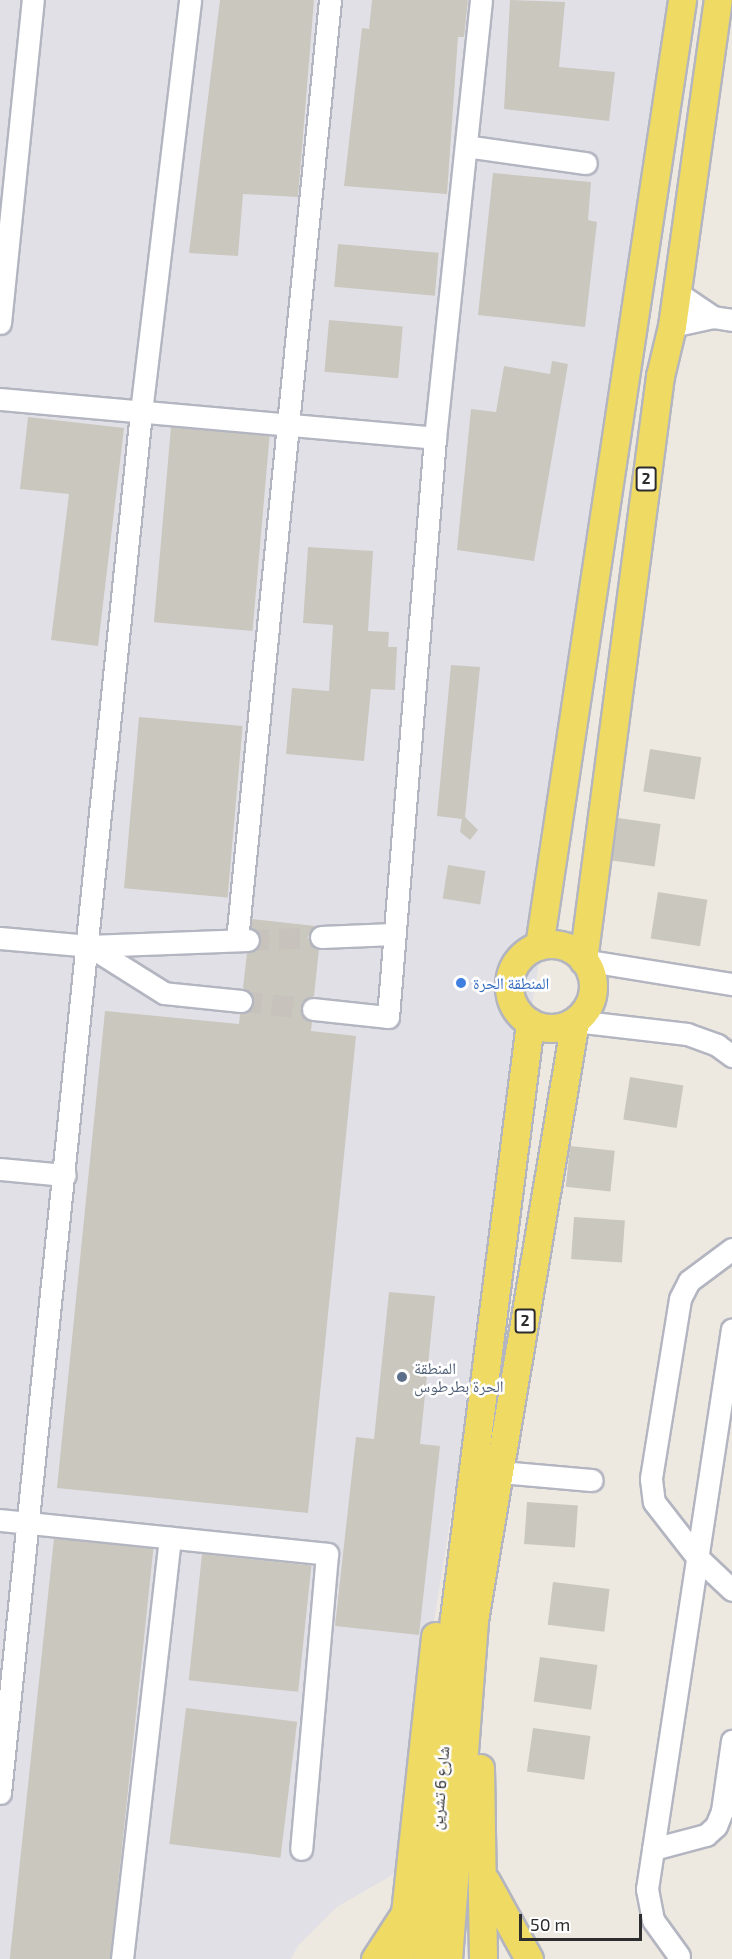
<!DOCTYPE html>
<meta charset="utf-8">
<style>
body{margin:0}
#map{position:relative;width:732px;height:1959px;overflow:hidden;background:#eee9e0;font-family:"Exo 2","Noto Naskh Arabic",sans-serif}
div>[style]{position:absolute}
.industrial>*{inset:0;background:#e2e0e7}
.building>*{inset:0;background:#cac7be;transform-origin:0 0}
.minor-tunnel>*{height:21px;margin-top:-10.5px;transform-origin:0;background:repeating-linear-gradient(90deg,#c7c3bc 0 21px,transparent 0 31px)}
.roads{filter:drop-shadow(2px 0 #b3b5c0) drop-shadow(-2px 0 #b3b5c0) drop-shadow(0 2px #b3b5c0) drop-shadow(0 -2px #b3b5c0)}
.minor>*{height:21px;margin:-10.5px;padding:0 10.5px;transform-origin:10.5px;border-radius:10.5px;background:#fff}
.major>*{height:27px;margin:-13.5px;padding:0 13.5px;transform-origin:13.5px;border-radius:13.5px;background:#efda63}
.major>.ring{margin:-13.5px;padding:0;box-sizing:content-box;background:none;border:27px solid #efda63;border-radius:50%}
.dots>*{width:16px;height:16px;translate:-50% -50%;box-sizing:border-box;border:3px solid #fff;border-radius:50%}
span{translate:-50% -50%;white-space:nowrap;text-align:center;line-height:1.15;-webkit-text-stroke:5px #fff;paint-order:stroke}
.shield-label span{padding:2px 4px;background:#fff;border:2px solid;border-radius:4px;-webkit-text-stroke-width:0}
.shield-label{font-size:15px;color:#2d2d2d;font-weight:700}
.shop-label{font-size:16px;color:#366cbe}
.left{translate:0 -50%;text-align:left}
.service-label{font-size:16px;color:#4e5e75}
.street-label{font-size:16px;color:#2d2d2d}
.scale{position:absolute;left:519px;top:1914px;width:123px;height:27px;box-sizing:border-box;border:3px solid #2d2d2d;border-top:0;padding-left:8px;font-size:18px;line-height:21px;white-space:nowrap;color:#2d2d2d;-webkit-text-stroke:4px #fff;paint-order:stroke}
</style>
<div id="map">
<div class="industrial">
<div style="clip-path:polygon(0 0,692px 0,394px 1874px,337px 1907px,298px 1946px,291px 1959px,0 1959px)"></div>
</div>
<div class="building">
<div style="clip-path:polygon(220px 0,314px 0,298px 197px,243px 194px,238px 256px,189px 253px)"></div>
<div style="clip-path:polygon(372px 0,468px 0,464px 37px,458px 37px,447px 194px,344px 186px,362px 28px,369px 29px)"></div>
<div style="clip-path:polygon(510px 0,565px 2px,559px 67px,615px 72px,609px 121px,504px 109px)"></div>
<div style="clip-path:polygon(493px 173px,591px 182px,588px 220px,597px 222px,585px 327px,478px 315px)"></div>
<div style="left:338px;top:244px;width:101px;height:43px;rotate:5deg"></div>
<div style="left:329px;top:320px;width:74px;height:52px;rotate:5deg"></div>
<div style="clip-path:polygon(552px 361px,568px 364px,534px 561px,457px 550px,471px 409px,496px 412px,504px 366px,550px 374px)"></div>
<div style="clip-path:polygon(28px 417px,124px 428px,98px 646px,51px 640px,69px 494px,20px 489px)"></div>
<div style="left:171px;top:427px;width:99px;height:196px;rotate:5deg"></div>
<div style="clip-path:polygon(308px 547px,373px 551px,368px 631px,389px 632px,388px 647px,397px 647px,395px 690px,371px 689px,364px 761px,286px 754px,292px 688px,329px 691px,333px 625px,303px 623px)"></div>
<div style="clip-path:polygon(451px 665px,480px 667px,465px 817px,478px 830px,470px 840px,460px 832px,462px 819px,437px 816px)"></div>
<div style="left:139px;top:717px;width:104px;height:172px;rotate:5deg"></div>
<div style="left:650px;top:749px;width:52px;height:43px;rotate:9deg"></div>
<div style="left:618px;top:818px;width:43px;height:43px;rotate:8deg"></div>
<div style="left:448px;top:865px;width:38px;height:34px;rotate:9deg"></div>
<div style="left:658px;top:892px;width:50px;height:47px;rotate:9deg"></div>
<div style="clip-path:polygon(252px 919px,315px 926px,308px 937px,311px 944px,319px 949px,314px 996px,303px 1001px,301px 1014px,312px 1022px,311px 1031px,356px 1036px,308px 1513px,57px 1488px,105px 1011px,239px 1024px,240px 1014px,247px 1012px,254px 1003px,252px 995px,243px 988px,247px 953px,255px 950px,261px 940px,251px 928px)"></div>
<div style="left:630px;top:1077px;width:54px;height:43px;rotate:9deg"></div>
<div style="left:570px;top:1146px;width:45px;height:41px;rotate:6deg"></div>
<div style="left:574px;top:1217px;width:51px;height:42px;rotate:4deg"></div>
<div style="clip-path:polygon(389px 1292px,435px 1296px,420px 1444px,440px 1446px,419px 1635px,335px 1626px,356px 1437px,374px 1439px)"></div>
<div style="left:527px;top:1502px;width:51px;height:42px;rotate:4deg"></div>
<div style="left:54px;top:1538px;width:100px;height:424px;rotate:6deg"></div>
<div style="left:202px;top:1554px;width:110px;height:127px;rotate:6deg"></div>
<div style="left:553px;top:1582px;width:57px;height:43px;rotate:7deg"></div>
<div style="left:540px;top:1657px;width:58px;height:45px;rotate:8deg"></div>
<div style="left:186px;top:1708px;width:112px;height:137px;rotate:7deg"></div>
<div style="left:533px;top:1728px;width:58px;height:44px;rotate:8deg"></div>
</div>
<div class="minor-tunnel">
<div style="left:248px;top:940px;width:73px;rotate:-2.4deg"></div>
<div style="left:241px;top:1001px;width:72px;rotate:6.3deg"></div>
</div>
<div class="roads">
<div class="minor">
<div style="left:466px;top:146px;width:121px;rotate:8.1deg"></div>
<div style="left:676px;top:292px;width:45px;rotate:34deg"></div>
<div style="left:0;top:323px;width:325px;rotate:-84.2deg"></div>
<div style="left:672px;top:326px;width:42px;rotate:-12.4deg"></div>
<div style="left:713px;top:317px;width:19px;rotate:9deg"></div>
<div style="left:0;top:399px;width:437px;rotate:5.1deg"></div>
<div style="left:321px;top:937px;width:72px;rotate:-2.4deg"></div>
<div style="left:0;top:938px;width:89px;rotate:5.1deg"></div>
<div style="left:237px;top:940px;width:945px;rotate:-84.35deg"></div>
<div style="left:583px;top:960px;width:151px;rotate:9.2deg"></div>
<div style="left:241px;top:1001px;width:77px;rotate:-174.1deg"></div>
<div style="left:164px;top:993px;width:89px;rotate:-147.9deg"></div>
<div style="left:89px;top:946px;width:159px;rotate:-2.2deg"></div>
<div style="left:313px;top:1009px;width:75px;rotate:6.1deg"></div>
<div style="left:388px;top:1017px;width:581px;rotate:-85.36deg"></div>
<div style="left:435px;top:438px;width:440px;rotate:-84deg"></div>
<div style="left:575px;top:1021px;width:113px;rotate:6.6deg"></div>
<div style="left:687px;top:1034px;width:32px;rotate:20deg"></div>
<div style="left:717px;top:1045px;width:19px;rotate:36deg"></div>
<div style="left:0;top:1169px;width:65px;rotate:5.3deg"></div>
<div style="left:732px;top:1249px;width:54px;rotate:143.3deg"></div>
<div style="left:689px;top:1281px;width:20px;rotate:117deg"></div>
<div style="left:680px;top:1299px;width:182px;rotate:99.2deg"></div>
<div style="left:651px;top:1479px;width:23px;rotate:83deg"></div>
<div style="left:654px;top:1502px;width:70px;rotate:52deg"></div>
<div style="left:697px;top:1557px;width:48px;rotate:43.3deg"></div>
<div style="left:500px;top:1472px;width:92px;rotate:5deg"></div>
<div style="left:0;top:1520px;width:329px;rotate:5.9deg"></div>
<div style="left:327px;top:1554px;width:296px;rotate:95deg"></div>
<div style="left:0;top:1793px;width:1388px;rotate:-84.17deg"></div>
<div style="left:141px;top:412px;width:415px;rotate:-83.2deg"></div>
<div style="left:653px;top:1849px;width:55px;rotate:-14.8deg"></div>
<div style="left:706px;top:1835px;width:13px;rotate:-42deg"></div>
<div style="left:716px;top:1826px;width:16px;rotate:-68deg"></div>
<div style="left:722px;top:1811px;width:71px;rotate:-81.9deg"></div>
<div style="left:679px;top:1956px;width:44px;rotate:-125.8deg"></div>
<div style="left:653px;top:1920px;width:32px;rotate:-101deg"></div>
<div style="left:647px;top:1889px;width:566px;rotate:-81.37deg"></div>
<div style="left:122px;top:1959px;width:424px;rotate:-83.5deg"></div>
</div>
<div class="major">
<div class="ring" style="left:509px;top:944px;width:57px;height:57px"></div>
<div style="left:539px;top:946px;width:957px;rotate:-81.4deg"></div>
<div style="left:583px;top:960px;width:589px;rotate:-82.49deg"></div>
<div style="left:660px;top:376px;width:51px;rotate:-76.5deg"></div>
<div style="left:672px;top:326px;width:329px;rotate:-82deg"></div>
<div style="left:480px;top:1768px;width:191px;rotate:89.1deg"></div>
<div style="left:486px;top:1881px;width:89px;rotate:61.1deg"></div>
<div style="left:375px;top:1959px;width:51px;rotate:-56.9deg"></div>
<div style="left:400px;top:1959px;width:325px;rotate:-83.8deg"></div>
<div style="left:427px;top:1959px;width:342px;rotate:-85.5deg"></div>
<div style="left:454px;top:1618px;width:600px;rotate:-82.72deg"></div>
<div style="left:448px;top:1959px;width:340px;rotate:-85.6deg"></div>
<div style="left:474px;top:1620px;width:607px;rotate:-80.43deg"></div>
</div>
</div>
<div class="dots">
<div style="left:461px;top:983px;background:#3f7fe0"></div>
<div style="left:402px;top:1377px;background:#5c6f8a"></div>
</div>
<div class="shield-label">
<span style="left:646px;top:479px">2</span>
<span style="left:525px;top:1321px">2</span>
</div>
<div class="shop-label">
<span class="left" style="left:473px;top:983px">المنطقة الحرة</span>
</div>
<div class="service-label">
<span class="left" style="left:414px;top:1377px">المنطقة<br>الحرة بطرطوس</span>
</div>
<div class="street-label">
<span style="left:440px;top:1788px;rotate:-85deg">شارع 6 تشرين</span>
</div>
<div class="scale">50 m</div>
</div>
